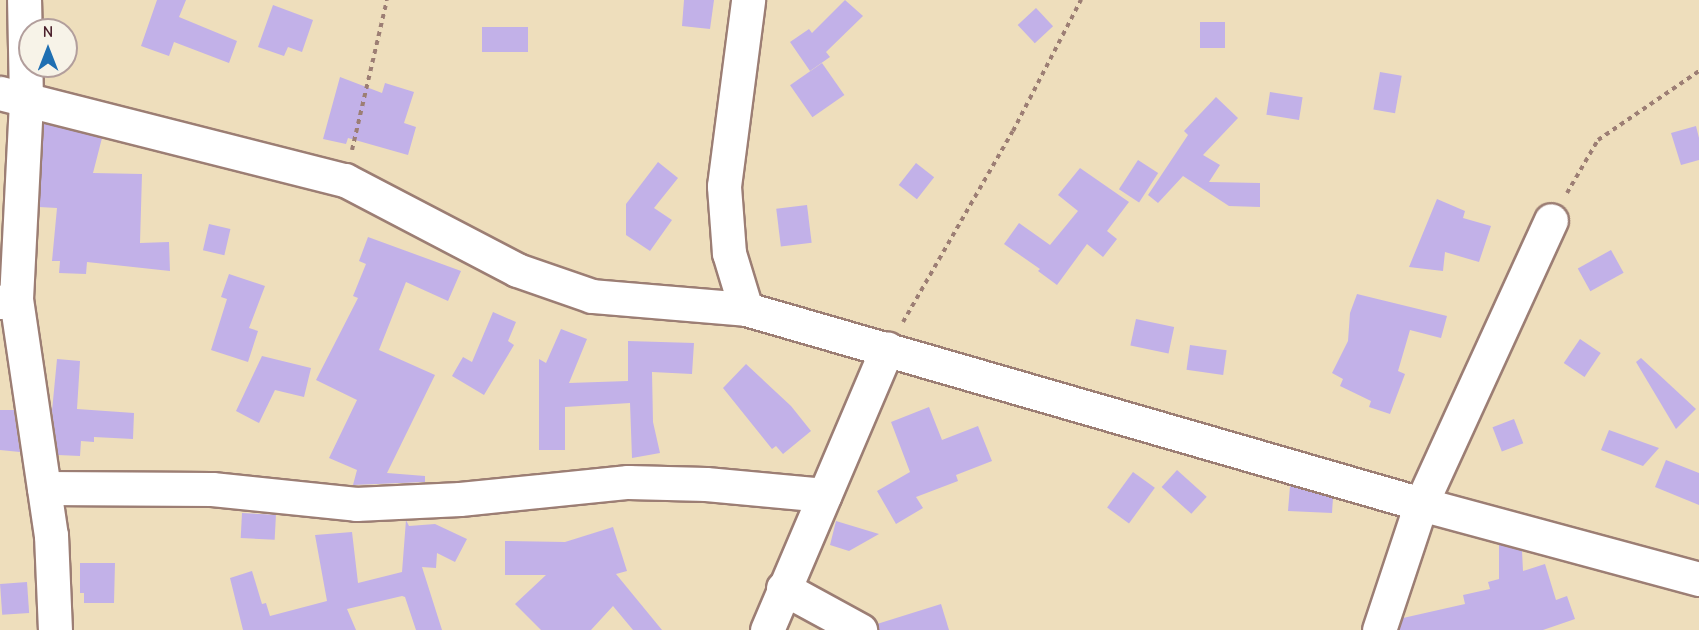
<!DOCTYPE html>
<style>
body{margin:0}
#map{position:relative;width:1699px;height:630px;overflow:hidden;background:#eedebc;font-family:"Comic Neue",sans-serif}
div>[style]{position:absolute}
.building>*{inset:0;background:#c2b1e8;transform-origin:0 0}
.path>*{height:4px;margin-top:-2px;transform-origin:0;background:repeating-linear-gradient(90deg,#9c7e74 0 4.5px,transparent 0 9px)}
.roads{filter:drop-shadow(2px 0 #9c7e74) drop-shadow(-2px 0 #9c7e74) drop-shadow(0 2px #9c7e74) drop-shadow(0 -2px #9c7e74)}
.minor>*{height:33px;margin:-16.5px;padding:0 16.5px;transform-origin:16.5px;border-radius:16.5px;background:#fff}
span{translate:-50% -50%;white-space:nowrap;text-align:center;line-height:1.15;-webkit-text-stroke:5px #f7f3e8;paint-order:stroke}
.north{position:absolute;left:18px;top:18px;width:60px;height:60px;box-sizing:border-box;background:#f7f3e8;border:2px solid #b29e9c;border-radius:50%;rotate:0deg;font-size:16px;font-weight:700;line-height:24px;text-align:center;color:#4a1f2b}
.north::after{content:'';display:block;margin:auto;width:21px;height:27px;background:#1f6fb2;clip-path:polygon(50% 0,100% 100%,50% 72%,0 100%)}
</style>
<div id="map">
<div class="building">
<div style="clip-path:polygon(157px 0,186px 0,179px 17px,237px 41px,229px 63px,174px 42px,169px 56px,141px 46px)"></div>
<div style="clip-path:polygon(684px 0,714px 0,710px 29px,682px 26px)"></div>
<div style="clip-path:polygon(845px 0,863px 16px,826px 52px,830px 57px,810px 71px,790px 42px,809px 29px,812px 33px)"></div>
<div style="clip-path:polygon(273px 5px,313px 20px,302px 52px,288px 47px,284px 56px,258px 47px)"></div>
<div style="left:1036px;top:8px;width:25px;height:25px;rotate:47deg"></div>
<div style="left:1225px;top:22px;width:26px;height:25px;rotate:90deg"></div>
<div style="left:482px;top:27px;width:46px;height:25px"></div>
<div style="left:822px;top:63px;width:39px;height:39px;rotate:55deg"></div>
<div style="left:1380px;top:72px;width:22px;height:38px;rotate:10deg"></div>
<div style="clip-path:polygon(340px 77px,382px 93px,385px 83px,414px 92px,404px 123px,416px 127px,408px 155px,348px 138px,346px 144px,323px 139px)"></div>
<div style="left:1270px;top:92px;width:33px;height:23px;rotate:9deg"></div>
<div style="clip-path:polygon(1216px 97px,1238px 118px,1203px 155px,1220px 165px,1209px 182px,1260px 183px,1260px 207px,1229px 206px,1183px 176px,1158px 203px,1148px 195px,1188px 135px,1184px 131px)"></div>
<div style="clip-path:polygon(44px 123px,102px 138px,93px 173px,142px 174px,140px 243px,169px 242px,170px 271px,87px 262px,86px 274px,59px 273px,60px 261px,52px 261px,57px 208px,39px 207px)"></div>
<div style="clip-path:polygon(1696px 126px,1699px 138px,1699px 160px,1681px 165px,1671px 133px)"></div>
<div style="left:1138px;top:160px;width:24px;height:35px;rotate:33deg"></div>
<div style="clip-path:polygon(658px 162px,678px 178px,654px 208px,672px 220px,650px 251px,626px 235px,626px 204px)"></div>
<div style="left:916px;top:163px;width:23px;height:28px;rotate:38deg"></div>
<div style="clip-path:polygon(1080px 168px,1129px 202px,1107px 231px,1117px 239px,1103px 257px,1087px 244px,1057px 285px,1038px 271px,1040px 269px,1004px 244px,1019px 223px,1050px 245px,1078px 211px,1058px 195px)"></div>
<div style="clip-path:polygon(1437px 199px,1465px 211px,1463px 218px,1491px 226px,1479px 262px,1445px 252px,1443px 271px,1409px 267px)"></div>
<div style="left:807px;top:205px;width:38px;height:31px;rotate:83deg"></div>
<div style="left:209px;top:224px;width:22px;height:27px;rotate:13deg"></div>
<div style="clip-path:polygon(368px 237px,461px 271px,448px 301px,406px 282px,379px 350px,435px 375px,387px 473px,425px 476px,425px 482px,353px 485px,357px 470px,329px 458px,357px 400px,316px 380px,358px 298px,353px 296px,366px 264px,359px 261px)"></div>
<div style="left:1611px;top:250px;width:26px;height:38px;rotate:61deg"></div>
<div style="clip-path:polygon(229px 274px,265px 286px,249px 328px,258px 331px,248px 362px,211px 350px,227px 299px,221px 297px)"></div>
<div style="clip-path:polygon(1357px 294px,1447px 316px,1441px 338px,1410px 330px,1398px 371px,1405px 374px,1390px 414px,1369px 407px,1371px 401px,1340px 386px,1343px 379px,1332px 373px,1348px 341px,1350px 313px)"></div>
<div style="clip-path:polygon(493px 312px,516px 322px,508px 341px,514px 345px,484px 395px,452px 376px,463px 357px,472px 362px)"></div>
<div style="left:1136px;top:319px;width:39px;height:27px;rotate:12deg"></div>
<div style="clip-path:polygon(561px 329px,587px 339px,569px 383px,628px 381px,628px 341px,694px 343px,692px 374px,652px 372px,653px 422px,660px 453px,632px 458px,630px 403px,565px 407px,565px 450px,539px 450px,539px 359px,546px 363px)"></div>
<div style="left:1580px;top:339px;width:25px;height:29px;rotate:34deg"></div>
<div style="left:1190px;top:345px;width:37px;height:25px;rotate:8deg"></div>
<div style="clip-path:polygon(262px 356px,311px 368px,304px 397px,275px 390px,259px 423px,236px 411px)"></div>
<div style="clip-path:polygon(1641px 358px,1696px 409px,1676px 429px,1636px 362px)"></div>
<div style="clip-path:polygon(57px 359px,80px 361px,77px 409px,134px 413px,133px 439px,94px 437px,94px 442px,81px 441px,80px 456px,58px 455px,52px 411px)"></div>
<div style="clip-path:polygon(746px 364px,791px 406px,811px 431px,783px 454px,776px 446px,772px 449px,723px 388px)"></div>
<div style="clip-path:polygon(929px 407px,942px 440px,978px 426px,992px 461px,956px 475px,958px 481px,916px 497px,923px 508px,896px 524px,877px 491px,910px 472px,891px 422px)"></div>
<div style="clip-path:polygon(0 410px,14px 410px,20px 452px,0 450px)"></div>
<div style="left:1514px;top:419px;width:26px;height:23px;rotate:69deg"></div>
<div style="clip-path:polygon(1609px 430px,1659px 448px,1643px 466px,1601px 450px)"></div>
<div style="clip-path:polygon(1666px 460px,1699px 473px,1699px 505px,1655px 487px)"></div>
<div style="left:1177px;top:470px;width:40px;height:23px;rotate:42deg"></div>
<div style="left:1133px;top:472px;width:27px;height:44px;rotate:36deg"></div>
<div style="clip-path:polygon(1290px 486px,1333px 498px,1332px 513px,1288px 511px)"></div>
<div style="left:242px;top:513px;width:34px;height:25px;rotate:3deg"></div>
<div style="clip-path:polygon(406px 520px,409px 526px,435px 524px,467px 539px,455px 562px,437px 553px,436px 568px,422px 567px,442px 630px,416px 630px,405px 597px,402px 596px,347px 609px,356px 630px,243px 630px,230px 578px,252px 571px,262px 604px,266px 603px,270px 616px,327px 601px,315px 535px,352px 532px,358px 583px,402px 572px)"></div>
<div style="clip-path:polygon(836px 521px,879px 534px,849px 551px,830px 545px)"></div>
<div style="clip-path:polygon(613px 527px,627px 571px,616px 574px,662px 630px,633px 630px,613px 606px,591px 630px,541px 630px,515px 604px,546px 575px,505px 575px,505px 541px,565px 542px)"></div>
<div style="clip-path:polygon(1499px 544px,1522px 551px,1523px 571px,1545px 564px,1556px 600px,1567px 596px,1575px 619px,1543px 630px,1399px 630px,1403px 618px,1465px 604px,1463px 595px,1490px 589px,1488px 582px,1499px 579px)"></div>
<div style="clip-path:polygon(80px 563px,115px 563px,114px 603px,84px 603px,84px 593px,80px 593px)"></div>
<div style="left:27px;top:582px;width:31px;height:27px;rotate:86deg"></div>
<div style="clip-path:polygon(941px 604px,949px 630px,879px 630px,877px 624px)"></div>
</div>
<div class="path">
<div style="left:352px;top:150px;width:154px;rotate:-76.9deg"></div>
<div style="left:1567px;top:193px;width:61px;rotate:-59.7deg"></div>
<div style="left:1598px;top:140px;width:122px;rotate:-34.3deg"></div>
<div style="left:903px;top:322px;width:220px;rotate:-60.1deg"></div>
<div style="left:1013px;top:131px;width:148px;rotate:-62.6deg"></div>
</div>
<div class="roads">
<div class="minor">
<div style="left:0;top:93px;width:356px;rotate:14.2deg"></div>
<div style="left:345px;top:180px;width:194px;rotate:27.6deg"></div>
<div style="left:517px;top:270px;width:79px;rotate:19.1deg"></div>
<div style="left:592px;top:296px;width:155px;rotate:4.8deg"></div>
<div style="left:746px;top:309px;width:703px;rotate:16.11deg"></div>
<div style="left:1421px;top:504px;width:288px;rotate:15.1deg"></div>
<div style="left:16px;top:299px;width:198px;rotate:-87.1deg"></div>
<div style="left:26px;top:101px;width:101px;rotate:-91.1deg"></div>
<div style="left:0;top:302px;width:16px;rotate:-11deg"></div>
<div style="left:16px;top:299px;width:239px;rotate:81.6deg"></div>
<div style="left:51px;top:535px;width:95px;rotate:87.6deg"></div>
<div style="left:746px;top:309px;width:59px;rotate:-106.9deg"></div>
<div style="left:729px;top:253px;width:67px;rotate:-94.3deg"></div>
<div style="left:724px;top:186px;width:188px;rotate:-82.6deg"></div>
<div style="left:44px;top:488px;width:168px;rotate:0.3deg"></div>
<div style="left:212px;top:489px;width:145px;rotate:5.9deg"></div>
<div style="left:356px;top:504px;width:104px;rotate:-2.8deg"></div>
<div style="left:460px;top:499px;width:169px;rotate:-5.8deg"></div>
<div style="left:628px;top:482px;width:78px;rotate:1.5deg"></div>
<div style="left:706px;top:484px;width:119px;rotate:5.3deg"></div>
<div style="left:783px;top:588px;width:88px;rotate:28.6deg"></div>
<div style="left:767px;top:630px;width:306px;rotate:-66.9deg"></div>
<div style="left:1379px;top:630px;width:133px;rotate:-71.6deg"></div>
<div style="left:1421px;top:504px;width:312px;rotate:-65.4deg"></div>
</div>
</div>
<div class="north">N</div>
</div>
